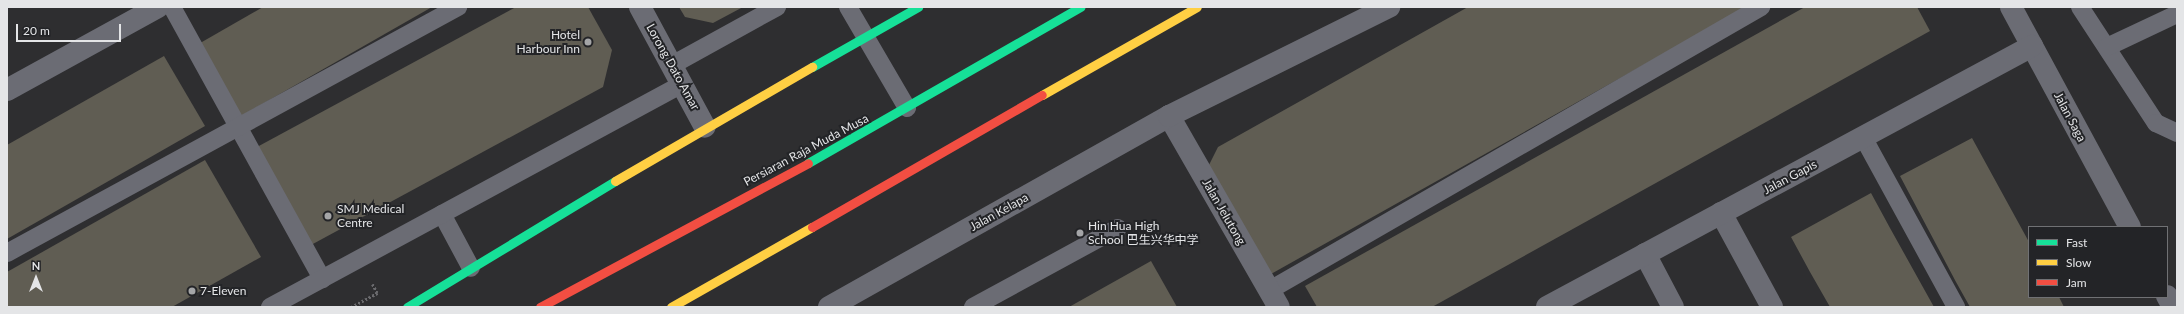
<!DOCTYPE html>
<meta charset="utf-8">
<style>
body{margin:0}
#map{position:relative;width:2184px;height:314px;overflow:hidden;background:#2e2e30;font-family:Lato,"Noto Sans SC",sans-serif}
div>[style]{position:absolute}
.building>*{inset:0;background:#605d53}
.path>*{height:2.5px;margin-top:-1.25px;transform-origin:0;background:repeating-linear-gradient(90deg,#6a6a6d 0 2px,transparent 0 4px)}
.lane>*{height:18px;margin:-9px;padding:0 9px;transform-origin:9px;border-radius:9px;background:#6b6c74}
.street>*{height:22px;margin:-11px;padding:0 11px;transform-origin:11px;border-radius:11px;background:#6b6c74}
.fast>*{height:9px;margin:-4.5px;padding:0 4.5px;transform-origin:4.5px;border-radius:4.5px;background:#16e098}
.slow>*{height:9px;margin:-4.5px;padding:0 4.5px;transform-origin:4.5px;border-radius:4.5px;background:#ffcf43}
.jam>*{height:9px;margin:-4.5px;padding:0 4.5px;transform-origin:4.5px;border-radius:4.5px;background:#f24e42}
.dots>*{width:11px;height:11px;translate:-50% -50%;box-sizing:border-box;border:2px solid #232427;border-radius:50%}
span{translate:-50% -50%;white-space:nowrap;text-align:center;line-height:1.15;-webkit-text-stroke:4px #232427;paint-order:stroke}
.poi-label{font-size:12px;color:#e4e5e7}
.right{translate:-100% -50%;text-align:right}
.left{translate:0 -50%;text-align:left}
.street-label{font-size:12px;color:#e4e5e7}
.frame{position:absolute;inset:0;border:8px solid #e4e5e7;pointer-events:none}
.legend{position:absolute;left:2028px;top:226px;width:140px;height:72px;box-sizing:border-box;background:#232427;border:1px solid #707174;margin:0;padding:5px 7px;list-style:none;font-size:12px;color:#e4e5e7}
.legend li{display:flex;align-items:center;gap:8px;height:20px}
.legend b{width:20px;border:1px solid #707174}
.north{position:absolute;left:16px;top:258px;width:40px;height:40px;-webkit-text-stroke:3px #232427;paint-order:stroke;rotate:0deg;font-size:11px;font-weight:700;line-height:16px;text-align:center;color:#e4e5e7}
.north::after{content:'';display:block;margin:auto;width:14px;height:18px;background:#e4e5e7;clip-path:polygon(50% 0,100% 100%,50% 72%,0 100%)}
.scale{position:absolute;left:16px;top:24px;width:105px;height:18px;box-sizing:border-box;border:2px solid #e4e5e7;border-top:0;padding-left:5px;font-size:12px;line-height:14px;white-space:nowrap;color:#e4e5e7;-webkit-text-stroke:3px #232427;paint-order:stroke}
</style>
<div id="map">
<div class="building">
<div style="clip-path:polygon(263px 7px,432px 7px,236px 119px,195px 46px)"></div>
<div style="clip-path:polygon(516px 7px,588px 7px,612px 50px,603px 87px,311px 245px,257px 147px)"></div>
<div style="clip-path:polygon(679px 7px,743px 7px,713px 23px,685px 17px)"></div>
<div style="clip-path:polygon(1468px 7px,1747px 7px,1271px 274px,1209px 165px,1218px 147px)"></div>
<div style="clip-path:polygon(1805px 7px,1917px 7px,1930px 31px,1432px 307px,1317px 307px,1305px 286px)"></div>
<div style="clip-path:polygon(164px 56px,205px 126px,7px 239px,7px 145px)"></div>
<div style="clip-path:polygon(1972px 138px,2029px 242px,2029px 297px,2059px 297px,2064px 307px,1970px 307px,1956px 282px,1900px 176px)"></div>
<div style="clip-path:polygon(205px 160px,261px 257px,172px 307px,7px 307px,7px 272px)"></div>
<div style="clip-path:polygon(1871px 193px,1890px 228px,1934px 307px,1830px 307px,1810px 272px,1791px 237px)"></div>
<div style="clip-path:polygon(1151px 261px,1177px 307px,1069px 307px)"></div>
</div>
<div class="path">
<div style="left:351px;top:307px;width:30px;rotate:-28deg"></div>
<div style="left:377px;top:293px;width:10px;rotate:-119deg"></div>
</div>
<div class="lane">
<div style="left:172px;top:7px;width:311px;rotate:61.1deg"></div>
<div style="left:848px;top:7px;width:117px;rotate:59.7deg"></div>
<div style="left:2080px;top:7px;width:139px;rotate:56.8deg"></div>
<div style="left:2156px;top:123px;width:23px;rotate:25deg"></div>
<div style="left:2107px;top:47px;width:77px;rotate:-25.2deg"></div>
<div style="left:672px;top:65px;width:120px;rotate:-28.9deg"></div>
<div style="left:1863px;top:137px;width:194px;rotate:61.3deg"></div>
<div style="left:442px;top:214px;width:61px;rotate:61.8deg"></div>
<div style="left:7px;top:253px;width:514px;rotate:-28.61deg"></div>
<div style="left:1270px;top:290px;width:567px;rotate:-29.96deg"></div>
<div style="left:270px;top:307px;width:468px;rotate:-28.4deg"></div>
<div style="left:973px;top:307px;width:165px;rotate:-28.6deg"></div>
</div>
<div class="street">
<div style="left:640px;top:7px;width:136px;rotate:61.6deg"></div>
<div style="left:2011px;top:7px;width:250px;rotate:61.6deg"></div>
<div style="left:7px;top:90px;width:172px;rotate:-28.8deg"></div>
<div style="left:1169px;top:116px;width:220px;rotate:60.1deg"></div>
<div style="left:1721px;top:213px;width:107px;rotate:61.5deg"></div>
<div style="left:1645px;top:254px;width:60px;rotate:62.2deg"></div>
<div style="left:2167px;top:296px;width:13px;rotate:61deg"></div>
<div style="left:829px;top:307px;width:390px;rotate:-29.3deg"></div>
<div style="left:1169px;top:116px;width:246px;rotate:-26.4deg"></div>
<div style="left:1547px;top:307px;width:551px;rotate:-28.29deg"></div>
</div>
<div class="fast">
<div style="left:812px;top:67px;width:122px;rotate:-29.5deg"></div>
<div style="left:808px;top:163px;width:314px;rotate:-29.8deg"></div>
<div style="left:407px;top:307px;width:243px;rotate:-31.2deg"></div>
</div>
<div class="slow">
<div style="left:1042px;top:95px;width:178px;rotate:-29.6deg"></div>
<div style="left:615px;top:181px;width:228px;rotate:-30.1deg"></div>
<div style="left:671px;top:307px;width:162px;rotate:-29.6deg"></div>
</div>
<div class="jam">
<div style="left:812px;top:227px;width:265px;rotate:-29.9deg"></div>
<div style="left:540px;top:307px;width:304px;rotate:-28.2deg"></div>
</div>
<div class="dots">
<div style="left:588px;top:42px;background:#a4a5a7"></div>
<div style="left:328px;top:216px;background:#a4a5a7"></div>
<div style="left:1080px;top:233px;background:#a4a5a7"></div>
<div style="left:192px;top:291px;background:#a4a5a7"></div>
</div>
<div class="poi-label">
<span class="right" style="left:580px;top:42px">Hotel<br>Harbour Inn</span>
<span class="left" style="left:337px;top:216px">SMJ Medical<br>Centre</span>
<span class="left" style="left:1088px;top:233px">Hin Hua High<br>School 巴生兴华中学</span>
<span class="left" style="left:200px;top:291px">7-Eleven</span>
</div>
<div class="street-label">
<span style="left:673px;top:67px;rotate:61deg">Lorong Dato Amar</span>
<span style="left:2070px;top:117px;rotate:62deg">Jalan Saga</span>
<span style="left:806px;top:150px;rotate:-28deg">Persiaran Raja Muda Musa</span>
<span style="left:1790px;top:177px;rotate:-28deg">Jalan Gapis</span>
<span style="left:999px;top:212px;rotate:-29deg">Jalan Kelapa</span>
<span style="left:1224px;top:212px;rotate:60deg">Jalan Jelutong</span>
</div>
<div class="frame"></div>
<ul class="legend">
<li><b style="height:5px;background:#16e098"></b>Fast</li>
<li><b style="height:5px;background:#ffcf43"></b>Slow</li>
<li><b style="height:5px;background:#f24e42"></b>Jam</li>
</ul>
<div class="north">N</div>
<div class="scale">20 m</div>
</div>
